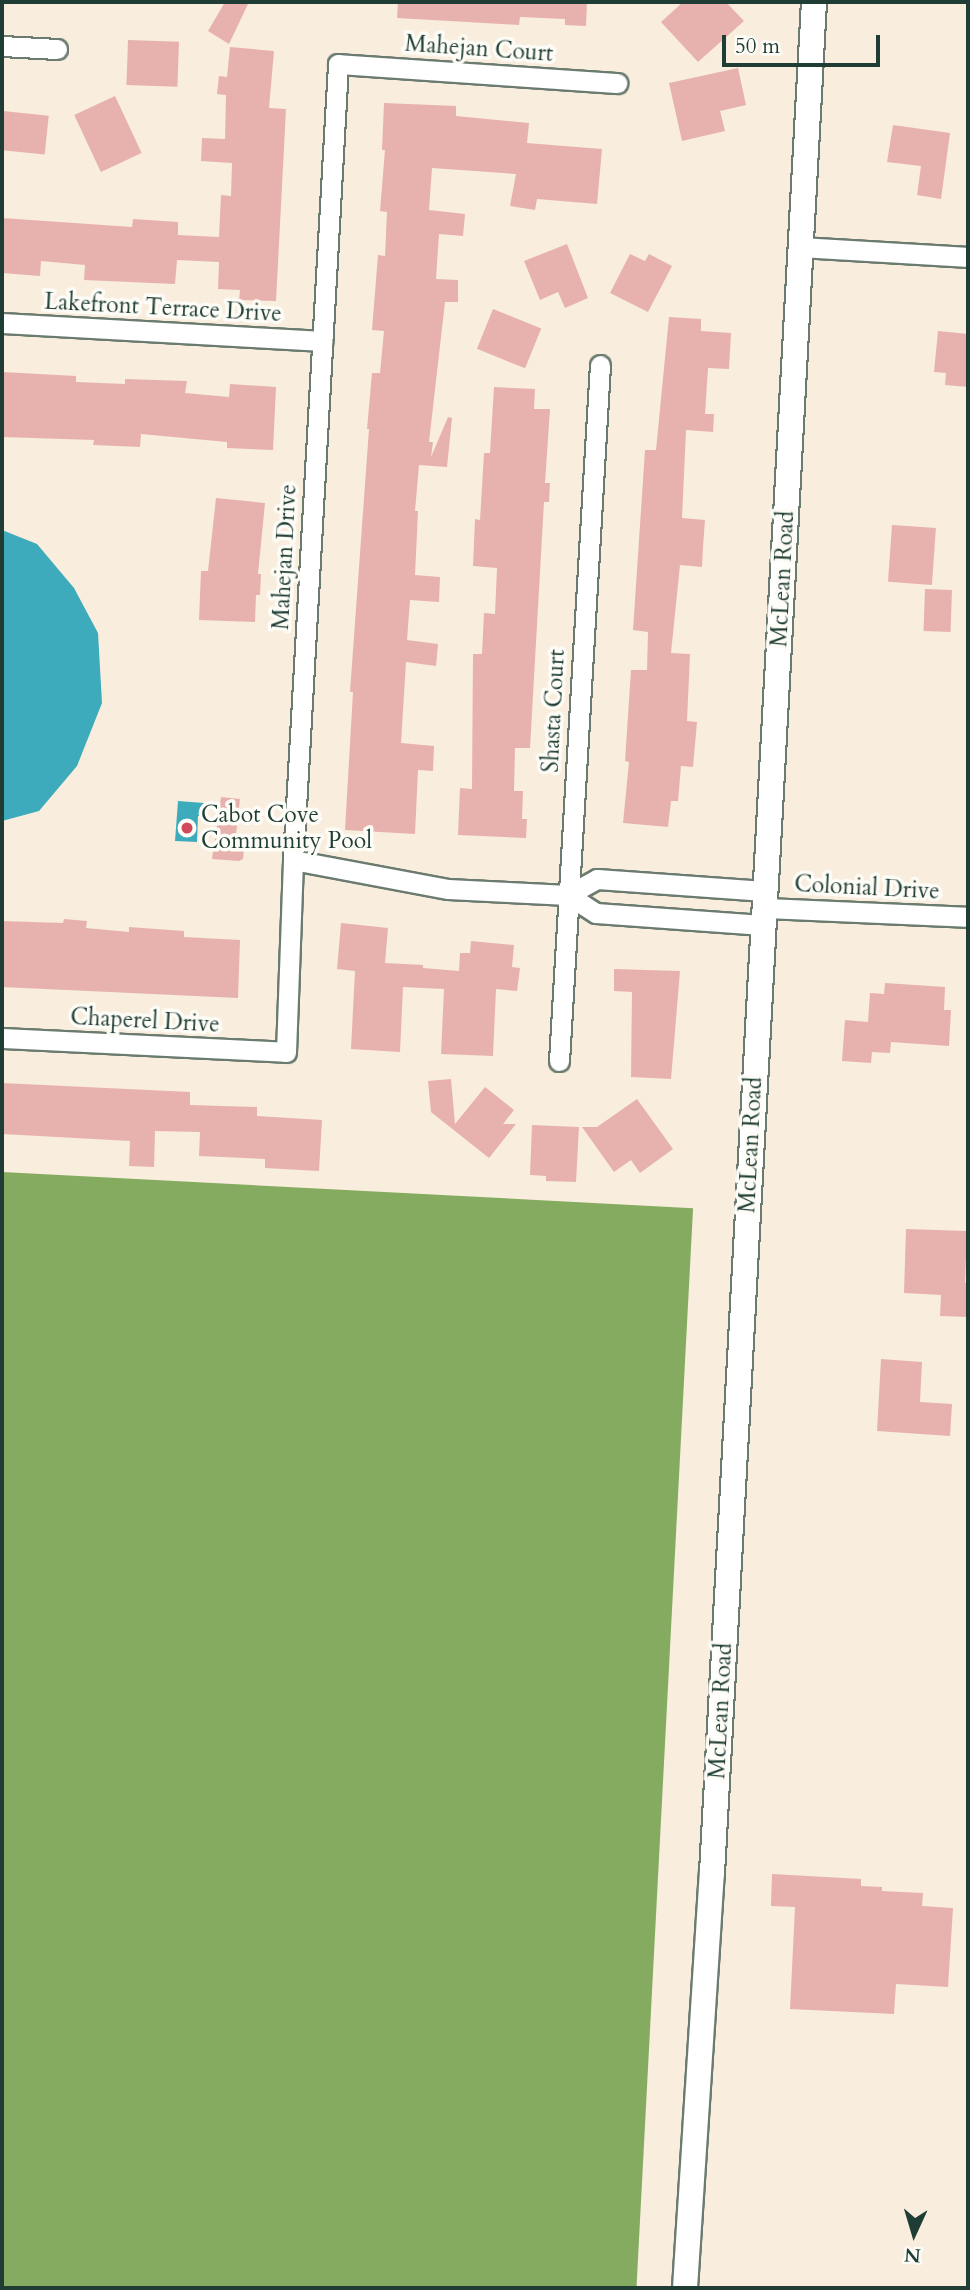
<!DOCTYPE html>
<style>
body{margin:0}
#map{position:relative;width:970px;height:2290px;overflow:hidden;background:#f9eddd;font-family:Cardo,serif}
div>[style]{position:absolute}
.forest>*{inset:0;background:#85ab61;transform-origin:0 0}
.water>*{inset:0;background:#3dabbb}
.building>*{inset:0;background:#e7b2ad;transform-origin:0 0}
.roads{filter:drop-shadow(2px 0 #6b7b6f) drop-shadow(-2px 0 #6b7b6f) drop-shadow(0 2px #6b7b6f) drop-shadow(0 -2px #6b7b6f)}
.minor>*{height:19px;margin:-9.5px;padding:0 9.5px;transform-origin:9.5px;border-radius:9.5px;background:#fff}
.tertiary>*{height:24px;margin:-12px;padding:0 12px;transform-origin:12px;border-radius:12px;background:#fff}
.dots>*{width:19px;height:19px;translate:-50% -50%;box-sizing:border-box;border:4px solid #fdfcf7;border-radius:50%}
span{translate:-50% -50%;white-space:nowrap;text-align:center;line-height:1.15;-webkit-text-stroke:7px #fdfcf7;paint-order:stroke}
.street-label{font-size:23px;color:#1f3d34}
.poi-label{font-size:23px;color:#1f3d34}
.left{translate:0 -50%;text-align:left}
.frame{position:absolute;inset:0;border:4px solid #1f3d34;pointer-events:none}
.north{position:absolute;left:879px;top:2199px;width:70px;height:70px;-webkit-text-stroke:5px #fdfcf7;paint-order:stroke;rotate:184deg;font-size:19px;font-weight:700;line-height:28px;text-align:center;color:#1f3d34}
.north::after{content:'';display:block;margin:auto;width:24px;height:32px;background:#1f3d34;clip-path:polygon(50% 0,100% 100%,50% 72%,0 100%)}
.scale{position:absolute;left:722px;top:35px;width:158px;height:32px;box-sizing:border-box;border:4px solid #1f3d34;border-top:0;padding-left:9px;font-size:21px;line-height:24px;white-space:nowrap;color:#1f3d34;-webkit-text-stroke:5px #fdfcf7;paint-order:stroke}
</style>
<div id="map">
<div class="forest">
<div style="left:2px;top:1172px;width:692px;height:1116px;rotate:3deg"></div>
</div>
<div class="water">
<div style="clip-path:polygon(2px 530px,37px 544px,74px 588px,98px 633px,102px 703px,77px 766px,39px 811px,2px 821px)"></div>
<div style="clip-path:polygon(178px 801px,204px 803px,203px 816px,198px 816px,197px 842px,175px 841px)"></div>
</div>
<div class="building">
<div style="clip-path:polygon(225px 2px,249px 2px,229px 44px,208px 31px)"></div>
<div style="clip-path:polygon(398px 2px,587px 2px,586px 26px,565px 25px,565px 19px,520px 17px,519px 25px,397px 18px)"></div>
<div style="clip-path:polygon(683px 2px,726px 2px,744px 21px,698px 62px,661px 22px)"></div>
<div style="left:128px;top:40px;width:51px;height:45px;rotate:2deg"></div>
<div style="clip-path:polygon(230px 47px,274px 51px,269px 108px,286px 109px,276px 301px,239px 300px,240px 290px,218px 289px,219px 262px,177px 260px,175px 284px,84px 280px,85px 265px,41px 261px,40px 276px,2px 273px,2px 218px,132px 227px,133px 219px,178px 222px,178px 235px,219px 237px,221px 195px,231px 196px,232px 163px,201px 161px,202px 138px,225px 139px,226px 95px,217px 94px,219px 76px,227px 77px)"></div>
<div style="clip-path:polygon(738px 68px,746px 105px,720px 111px,725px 131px,682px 141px,669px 83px)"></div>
<div style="left:115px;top:96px;width:63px;height:45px;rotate:65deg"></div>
<div style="clip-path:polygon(384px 103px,456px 106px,456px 116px,529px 123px,527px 143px,602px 149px,597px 204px,537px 199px,535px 210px,510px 206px,516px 174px,432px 168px,429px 210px,465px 214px,463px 236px,439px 234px,436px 279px,458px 280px,458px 302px,445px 302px,429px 442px,433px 442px,431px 457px,448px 417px,452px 418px,447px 467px,419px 465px,415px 511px,418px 511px,415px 575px,440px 577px,439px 602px,410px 600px,407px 640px,438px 644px,436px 666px,406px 662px,401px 743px,434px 746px,433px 771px,418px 770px,415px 834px,345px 830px,353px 692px,350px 692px,369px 429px,367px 429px,372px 373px,380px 373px,384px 331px,372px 330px,378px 255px,385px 256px,387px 212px,380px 211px,385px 150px,382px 150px)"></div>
<div style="left:3px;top:111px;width:46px;height:39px;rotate:6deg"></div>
<div style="clip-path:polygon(893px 125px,950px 133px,941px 199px,917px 195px,921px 166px,887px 162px)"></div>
<div style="clip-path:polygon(567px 244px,588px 298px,565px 308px,558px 292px,540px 300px,524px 261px)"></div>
<div style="clip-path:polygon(630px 254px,645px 261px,649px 254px,672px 266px,648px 312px,610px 293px)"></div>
<div style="left:493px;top:309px;width:52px;height:43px;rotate:22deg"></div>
<div style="clip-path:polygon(669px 317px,701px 319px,701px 331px,731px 333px,729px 369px,708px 368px,705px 414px,714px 414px,713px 432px,686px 430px,682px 518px,705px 520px,703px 547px,702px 567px,680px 565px,671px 653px,690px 654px,687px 721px,697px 722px,693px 767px,681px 766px,678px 801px,671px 801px,668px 827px,623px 823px,629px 762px,625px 761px,631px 670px,647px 670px,648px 632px,633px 630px,645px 450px,656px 450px)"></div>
<div style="clip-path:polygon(938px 331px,968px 334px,968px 387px,945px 385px,946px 373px,934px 372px)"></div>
<div style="clip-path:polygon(2px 372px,76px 376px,76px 382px,125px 384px,125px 379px,187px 381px,185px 393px,229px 397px,230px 384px,276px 387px,273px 450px,227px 448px,227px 442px,141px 434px,140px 447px,93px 445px,94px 440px,2px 437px)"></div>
<div style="clip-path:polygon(494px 387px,535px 389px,534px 409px,550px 409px,545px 483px,550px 483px,549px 502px,544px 502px,530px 748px,515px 748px,514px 791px,523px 791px,522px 819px,527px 819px,526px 838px,458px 835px,460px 788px,472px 789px,473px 654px,482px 654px,484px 613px,495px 614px,497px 568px,473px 566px,475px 519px,480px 520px,484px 453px,490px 453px)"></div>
<div style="clip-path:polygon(216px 498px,265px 503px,258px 574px,261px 574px,260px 595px,256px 595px,255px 622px,199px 620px,201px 571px,208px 571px)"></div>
<div style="left:892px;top:525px;width:44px;height:57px;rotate:4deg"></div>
<div style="left:925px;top:589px;width:27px;height:42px;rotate:2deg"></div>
<div style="clip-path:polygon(221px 797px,240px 799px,236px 834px,241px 835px,241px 841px,245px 841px,243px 859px,239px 861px,212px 859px)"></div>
<div style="clip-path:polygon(64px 919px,87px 921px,86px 928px,129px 932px,129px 927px,184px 931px,184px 937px,240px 940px,238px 998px,2px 987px,2px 921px,63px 923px)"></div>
<div style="clip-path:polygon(341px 923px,388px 928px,385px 963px,423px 965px,423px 968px,459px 971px,460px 953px,470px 953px,471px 941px,514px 945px,512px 967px,520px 968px,517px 991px,496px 989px,493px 1056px,441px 1054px,444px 989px,403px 987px,400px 1052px,351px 1049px,355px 971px,337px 969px)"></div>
<div style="clip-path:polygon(614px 969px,680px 971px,671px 1079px,631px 1077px,632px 992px,614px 991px)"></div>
<div style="clip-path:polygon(885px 983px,945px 987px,944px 1010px,951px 1010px,949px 1046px,891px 1042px,890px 1053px,872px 1052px,871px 1063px,842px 1061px,845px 1020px,868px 1022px,870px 993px,884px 994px)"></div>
<div style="clip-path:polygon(451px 1079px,455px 1124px,485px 1087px,514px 1110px,503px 1124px,516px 1124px,489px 1158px,431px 1112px,428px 1081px)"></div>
<div style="clip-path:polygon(2px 1083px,190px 1092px,190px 1105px,257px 1107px,257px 1116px,322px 1120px,319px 1171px,265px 1168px,265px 1159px,199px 1156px,200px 1132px,155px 1131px,154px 1167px,129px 1166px,130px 1141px,2px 1134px)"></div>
<div style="clip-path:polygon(637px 1099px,673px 1149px,640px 1173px,631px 1160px,614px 1172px,582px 1127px,597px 1127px)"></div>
<div style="clip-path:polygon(532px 1125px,579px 1127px,576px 1182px,546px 1181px,546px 1176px,530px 1175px)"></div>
<div style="clip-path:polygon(906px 1229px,967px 1231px,965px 1283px,968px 1283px,968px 1317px,940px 1316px,941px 1295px,904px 1293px)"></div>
<div style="clip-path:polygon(881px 1359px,922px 1362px,920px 1402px,952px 1404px,950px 1436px,877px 1431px)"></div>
<div style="clip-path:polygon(772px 1874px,861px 1879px,861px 1886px,882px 1887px,882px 1891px,923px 1893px,922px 1906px,953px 1908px,948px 1987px,896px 1984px,894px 2014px,790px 2009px,795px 1907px,771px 1906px)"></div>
</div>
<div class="roads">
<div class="minor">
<div style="left:2px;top:46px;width:55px;rotate:3.1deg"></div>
<div style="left:801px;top:247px;width:167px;rotate:3.4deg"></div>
<div style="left:2px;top:323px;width:321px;rotate:3.2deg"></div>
<div style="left:293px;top:860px;width:158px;rotate:10.6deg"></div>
<div style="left:448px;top:889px;width:120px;rotate:2.9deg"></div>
<div style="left:568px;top:895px;width:33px;rotate:-29deg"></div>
<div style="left:597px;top:879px;width:168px;rotate:4.1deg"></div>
<div style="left:568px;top:895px;width:33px;rotate:33deg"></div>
<div style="left:596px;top:913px;width:167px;rotate:4.1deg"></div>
<div style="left:764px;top:908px;width:204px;rotate:2.5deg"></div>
<div style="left:2px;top:1038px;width:284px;rotate:2.8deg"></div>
<div style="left:286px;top:1052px;width:192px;rotate:-87.9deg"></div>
<div style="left:293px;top:860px;width:797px;rotate:-86.76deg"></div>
<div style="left:338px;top:64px;width:280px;rotate:3.9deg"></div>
<div style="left:559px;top:1061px;width:697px;rotate:-86.63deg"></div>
</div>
<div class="tertiary">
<div style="left:685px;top:2288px;width:416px;rotate:-86.3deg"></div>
<div style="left:712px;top:1873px;width:1874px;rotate:-86.88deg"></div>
</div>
</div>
<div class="dots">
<div style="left:187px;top:828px;background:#d1495b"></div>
</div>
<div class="street-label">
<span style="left:479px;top:49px;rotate:4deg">Mahejan Court</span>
<span style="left:163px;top:308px;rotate:3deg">Lakefront Terrace Drive</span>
<span style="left:285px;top:557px;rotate:-87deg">Mahejan Drive</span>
<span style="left:783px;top:579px;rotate:-87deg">McLean Road</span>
<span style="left:554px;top:711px;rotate:-87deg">Shasta Court</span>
<span style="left:867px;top:888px;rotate:3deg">Colonial Drive</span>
<span style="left:145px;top:1021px;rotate:3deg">Chaperel Drive</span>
<span style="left:751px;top:1145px;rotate:-87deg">McLean Road</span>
<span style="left:721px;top:1711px;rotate:-87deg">McLean Road</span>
</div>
<div class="poi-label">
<span class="left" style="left:201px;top:828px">Cabot Cove<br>Community Pool</span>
</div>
<div class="frame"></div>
<div class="north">N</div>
<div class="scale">50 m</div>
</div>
